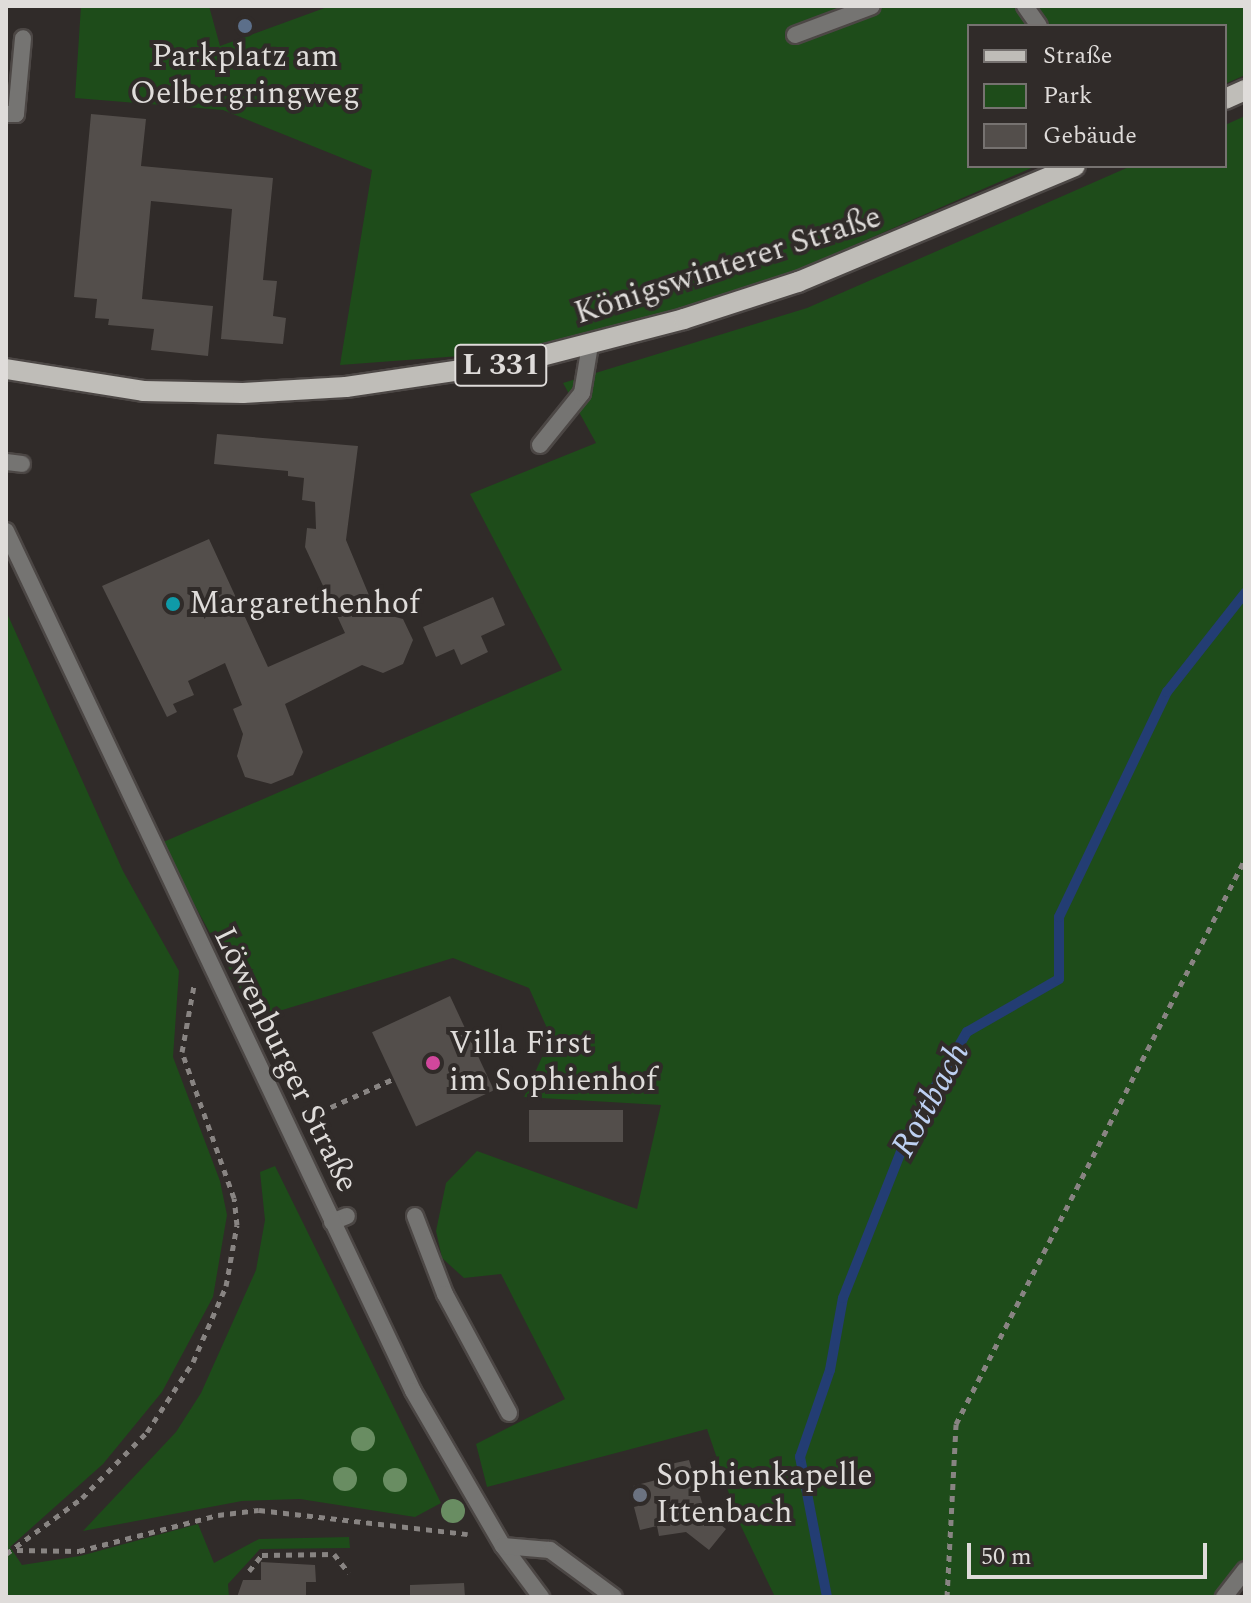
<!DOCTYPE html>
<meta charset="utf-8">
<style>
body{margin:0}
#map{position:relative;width:1251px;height:1603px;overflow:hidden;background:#302b29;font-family:Spectral,serif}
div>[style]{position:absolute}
.green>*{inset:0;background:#1e4c1a}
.stream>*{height:10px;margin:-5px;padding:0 5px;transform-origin:5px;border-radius:5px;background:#233d73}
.building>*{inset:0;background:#534e4b;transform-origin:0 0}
.path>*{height:5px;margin-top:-2.5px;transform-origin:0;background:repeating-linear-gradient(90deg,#888482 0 6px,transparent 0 12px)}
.roads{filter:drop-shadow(2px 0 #4c4745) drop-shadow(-2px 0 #4c4745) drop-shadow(0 2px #4c4745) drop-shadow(0 -2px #4c4745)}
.service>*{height:16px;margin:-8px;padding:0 8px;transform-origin:8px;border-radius:8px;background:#757472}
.minor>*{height:16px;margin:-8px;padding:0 8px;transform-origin:8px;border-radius:8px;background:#757472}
.primary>*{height:20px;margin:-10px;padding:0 10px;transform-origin:10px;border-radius:10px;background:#bfbdb8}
.trees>*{width:24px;height:24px;margin:-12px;border-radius:50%;background:#698d62}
.dots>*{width:22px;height:22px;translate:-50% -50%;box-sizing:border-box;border:4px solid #302b29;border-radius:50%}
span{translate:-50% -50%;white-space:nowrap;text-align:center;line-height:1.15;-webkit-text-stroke:8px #302b29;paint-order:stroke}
.shield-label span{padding:2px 6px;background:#302b29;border:2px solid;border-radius:6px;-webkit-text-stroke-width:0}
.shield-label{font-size:30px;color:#dfdcda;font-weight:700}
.poi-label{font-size:32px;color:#dfdcda}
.left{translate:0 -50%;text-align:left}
.street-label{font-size:32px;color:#dfdcda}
.water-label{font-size:34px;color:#bed0f2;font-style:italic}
.frame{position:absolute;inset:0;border:8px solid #dfdcda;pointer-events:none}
.legend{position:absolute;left:967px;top:24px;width:260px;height:144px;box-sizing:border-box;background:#302b29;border:2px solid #767270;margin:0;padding:10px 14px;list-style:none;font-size:24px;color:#dfdcda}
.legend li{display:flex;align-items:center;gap:16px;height:40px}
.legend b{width:40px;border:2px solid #767270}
.scale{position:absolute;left:967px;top:1543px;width:240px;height:36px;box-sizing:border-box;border:4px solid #dfdcda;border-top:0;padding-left:10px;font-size:24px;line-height:28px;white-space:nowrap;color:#dfdcda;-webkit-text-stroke:6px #302b29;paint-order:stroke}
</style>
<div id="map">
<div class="green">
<div style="clip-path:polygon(81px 6px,209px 6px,220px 46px,330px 6px,1245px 6px,1245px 75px,1225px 84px,1225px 26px,969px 26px,969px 166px,1036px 166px,797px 270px,555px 349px,340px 365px,372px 170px,223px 110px,75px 98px)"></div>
<div style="clip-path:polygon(1245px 116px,1245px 1581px,1233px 1597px,775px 1597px,738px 1520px,707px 1429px,487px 1487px,476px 1444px,565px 1399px,501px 1274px,464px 1278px,442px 1258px,436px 1231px,446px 1183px,477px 1151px,637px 1209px,661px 1105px,524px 1097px,551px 1037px,529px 988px,453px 958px,256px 1018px,161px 843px,562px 670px,470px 494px,596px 443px,563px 383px,807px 308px,1131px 166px,1225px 166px,1225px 125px)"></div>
<div style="clip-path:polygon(6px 611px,123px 871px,179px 971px,173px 1057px,220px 1181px,227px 1215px,213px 1297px,162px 1392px,103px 1464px,10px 1547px,22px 1565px,80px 1556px,198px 1524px,214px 1563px,259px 1539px,349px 1537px,350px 1548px,260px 1549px,228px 1584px,229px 1597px,6px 1597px)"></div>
<div style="clip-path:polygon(275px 1166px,441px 1503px,415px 1517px,300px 1499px,242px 1501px,83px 1531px,176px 1432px,201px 1393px,256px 1270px,265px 1220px,260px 1172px)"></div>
</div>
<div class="stream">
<div style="left:827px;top:1597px;width:143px;rotate:-100.9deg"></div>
<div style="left:800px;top:1457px;width:92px;rotate:-71deg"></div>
<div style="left:830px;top:1370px;width:73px;rotate:-79.8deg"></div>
<div style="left:843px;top:1298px;width:176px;rotate:-68.4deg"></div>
<div style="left:908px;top:1134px;width:118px;rotate:-60deg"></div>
<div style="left:967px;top:1032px;width:106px;rotate:-29.9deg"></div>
<div style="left:1059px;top:979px;width:62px;rotate:-90deg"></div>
<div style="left:1059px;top:917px;width:250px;rotate:-64.4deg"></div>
<div style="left:1167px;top:692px;width:126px;rotate:-51.8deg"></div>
</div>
<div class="building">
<div style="clip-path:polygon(91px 114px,146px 119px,141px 166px,273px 178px,263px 280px,277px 281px,273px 316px,286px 318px,283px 344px,221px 339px,232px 209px,151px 201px,142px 299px,213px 306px,208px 356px,151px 350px,154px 329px,108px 325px,109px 319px,95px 318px,97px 299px,74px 297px)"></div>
<div style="clip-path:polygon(217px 434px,358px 446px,346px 540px,376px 612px,403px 619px,413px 640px,403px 664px,383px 673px,362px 665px,285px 704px,303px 752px,293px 775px,271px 784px,245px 777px,237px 756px,243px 734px,233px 709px,242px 705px,225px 663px,188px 681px,194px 695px,173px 704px,177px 712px,167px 717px,102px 586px,209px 539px,268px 667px,345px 633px,305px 547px,307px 528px,316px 529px,315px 502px,302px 500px,304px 478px,288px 476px,288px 471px,214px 464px)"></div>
<div style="clip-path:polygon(493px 597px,505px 625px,481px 636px,488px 652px,461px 665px,454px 649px,436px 657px,423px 627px)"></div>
<div style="left:450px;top:996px;width:104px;height:86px;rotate:65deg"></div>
<div style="left:529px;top:1110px;width:94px;height:32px"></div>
<div style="clip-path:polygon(689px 1460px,705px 1512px,726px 1529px,709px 1550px,686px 1532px,659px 1536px,657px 1526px,640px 1530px,634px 1507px,638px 1506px,633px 1486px,664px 1478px,661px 1466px)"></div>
<div style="clip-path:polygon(261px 1562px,315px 1565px,316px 1582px,306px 1582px,306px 1597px,237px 1597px,243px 1580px,261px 1580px)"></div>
<div style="clip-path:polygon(464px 1583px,465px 1597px,410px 1597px,410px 1585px)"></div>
</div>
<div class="path">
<div style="left:309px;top:1117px;width:92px;rotate:-24.3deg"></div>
<div style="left:17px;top:1550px;width:62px;rotate:0.9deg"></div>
<div style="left:79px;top:1551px;width:144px;rotate:-14.5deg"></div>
<div style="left:218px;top:1515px;width:41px;rotate:-7deg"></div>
<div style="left:259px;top:1510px;width:210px;rotate:6.6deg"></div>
<div style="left:6px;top:1554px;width:94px;rotate:-36.4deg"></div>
<div style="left:82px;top:1498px;width:93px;rotate:-45.4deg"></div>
<div style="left:147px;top:1432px;width:84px;rotate:-56.7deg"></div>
<div style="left:193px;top:1362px;width:83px;rotate:-66.5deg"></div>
<div style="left:226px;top:1286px;width:62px;rotate:-79.8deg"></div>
<div style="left:237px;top:1225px;width:27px;rotate:-96deg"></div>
<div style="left:234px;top:1198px;width:155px;rotate:-109.6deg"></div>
<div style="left:182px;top:1052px;width:68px;rotate:-79.8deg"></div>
<div style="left:249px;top:1571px;width:21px;rotate:-51deg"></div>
<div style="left:262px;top:1555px;width:72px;rotate:-0.8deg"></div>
<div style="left:334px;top:1554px;width:24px;rotate:52deg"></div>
<div style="left:947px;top:1597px;width:173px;rotate:-87deg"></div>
<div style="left:956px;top:1424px;width:635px;rotate:-62.91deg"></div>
</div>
<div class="roads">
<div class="service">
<div style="left:1025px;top:6px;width:24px;rotate:55deg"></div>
<div style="left:795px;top:35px;width:82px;rotate:-20.6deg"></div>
<div style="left:6px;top:114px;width:10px"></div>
<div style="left:16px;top:114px;width:76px;rotate:-84.7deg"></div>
<div style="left:540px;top:445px;width:67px;rotate:-51.1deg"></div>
<div style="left:582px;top:393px;width:49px;rotate:-80.5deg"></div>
<div style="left:6px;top:462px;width:16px;rotate:7deg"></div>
<div style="left:415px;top:1216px;width:84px;rotate:69deg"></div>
<div style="left:445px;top:1294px;width:135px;rotate:61.7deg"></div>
<div style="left:332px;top:1222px;width:16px;rotate:-22deg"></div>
<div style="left:503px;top:1546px;width:64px;rotate:53.3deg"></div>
</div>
<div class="minor">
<div style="left:6px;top:531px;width:951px;rotate:64.67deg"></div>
<div style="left:413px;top:1391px;width:179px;rotate:59.9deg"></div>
<div style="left:503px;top:1546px;width:47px;rotate:4.9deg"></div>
<div style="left:550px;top:1550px;width:79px;rotate:36.3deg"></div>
<div style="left:1224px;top:1597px;width:34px;rotate:-52deg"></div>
</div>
<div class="primary">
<div style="left:1225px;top:99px;width:22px;rotate:-24deg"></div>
<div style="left:6px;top:369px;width:139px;rotate:9.1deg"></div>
<div style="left:143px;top:391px;width:100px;rotate:1.1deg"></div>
<div style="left:243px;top:393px;width:103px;rotate:-3.3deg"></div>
<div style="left:346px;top:387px;width:178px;rotate:-8.4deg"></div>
<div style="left:522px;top:361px;width:167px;rotate:-14.5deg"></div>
<div style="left:684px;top:319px;width:120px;rotate:-18deg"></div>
<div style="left:798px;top:282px;width:300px;rotate:-22.7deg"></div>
</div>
</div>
<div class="trees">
<div style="left:363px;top:1439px"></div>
<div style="left:345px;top:1479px"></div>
<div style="left:395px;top:1480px"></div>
<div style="left:453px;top:1511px"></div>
</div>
<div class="dots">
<div style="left:245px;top:26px;background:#5c6f8a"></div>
<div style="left:173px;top:604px;background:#0f9aa8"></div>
<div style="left:433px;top:1063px;background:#d1479c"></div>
<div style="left:640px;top:1495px;background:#6b7280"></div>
</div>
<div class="shield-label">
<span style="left:501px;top:365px">L 331</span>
</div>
<div class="poi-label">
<span style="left:245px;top:76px">Parkplatz am<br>Oelbergringweg</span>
<span class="left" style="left:189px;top:604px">Margarethenhof</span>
<span class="left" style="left:449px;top:1063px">Villa First<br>im Sophienhof</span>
<span class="left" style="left:656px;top:1495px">Sophienkapelle<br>Ittenbach</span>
</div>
<div class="street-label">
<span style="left:728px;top:266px;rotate:-18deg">Königswinterer Straße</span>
<span style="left:285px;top:1060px;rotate:64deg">Löwenburger Straße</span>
</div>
<div class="water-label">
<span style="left:931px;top:1100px;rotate:-61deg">Rottbach</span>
</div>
<div class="frame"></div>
<ul class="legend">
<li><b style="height:10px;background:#bfbdb8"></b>Straße</li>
<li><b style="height:22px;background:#1e4c1a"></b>Park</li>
<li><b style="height:22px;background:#534e4b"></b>Gebäude</li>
</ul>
<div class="scale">50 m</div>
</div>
